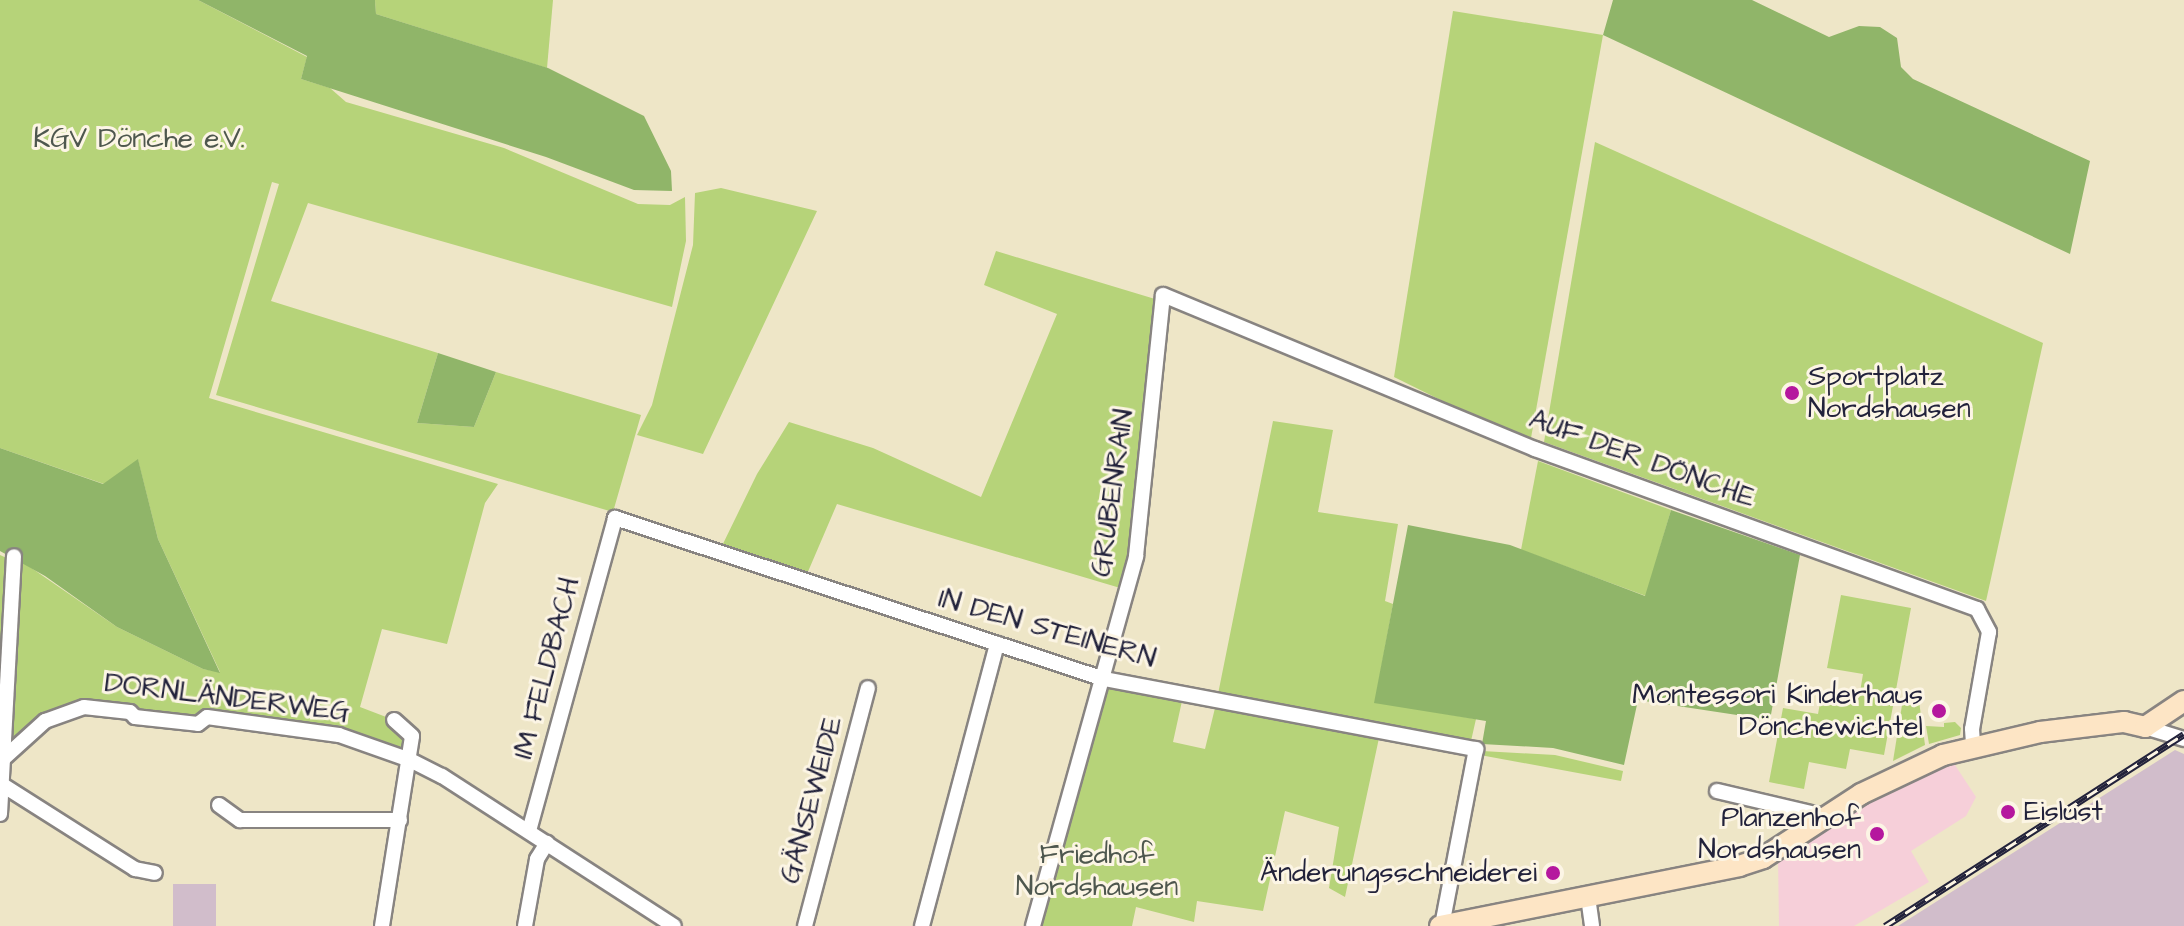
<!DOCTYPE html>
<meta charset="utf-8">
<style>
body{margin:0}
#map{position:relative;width:2184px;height:926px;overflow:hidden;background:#eee6c7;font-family:"Architects Daughter",sans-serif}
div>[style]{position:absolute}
.built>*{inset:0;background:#f6cfd9}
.industrial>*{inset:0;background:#d1bdcb;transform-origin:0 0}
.green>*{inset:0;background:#b6d379}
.forest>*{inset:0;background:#90b569}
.roads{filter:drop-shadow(2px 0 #888481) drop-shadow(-2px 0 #888481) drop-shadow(0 2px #888481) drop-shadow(0 -2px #888481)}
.street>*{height:14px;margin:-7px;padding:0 7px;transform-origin:7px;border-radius:7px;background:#fff}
.secondary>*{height:20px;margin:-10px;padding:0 10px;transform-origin:10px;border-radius:10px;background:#fde5c5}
.rail>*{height:7px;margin-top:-3.5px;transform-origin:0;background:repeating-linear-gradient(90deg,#fcf5e5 0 12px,#22223b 0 24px);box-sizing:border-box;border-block:2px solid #22223b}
.dots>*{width:22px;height:22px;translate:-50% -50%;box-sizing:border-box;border:4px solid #fcf5e5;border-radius:50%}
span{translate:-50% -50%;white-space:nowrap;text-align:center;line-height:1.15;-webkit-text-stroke:6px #fcf5e5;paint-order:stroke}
.park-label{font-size:28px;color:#4e574e}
.poi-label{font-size:28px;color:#22223b}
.left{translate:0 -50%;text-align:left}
.right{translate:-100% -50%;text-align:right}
.street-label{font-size:28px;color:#22223b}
</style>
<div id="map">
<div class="built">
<div style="clip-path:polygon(1953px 762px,1976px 797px,1966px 816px,1911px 851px,1929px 882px,1854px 926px,1779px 926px,1778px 857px,1852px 811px)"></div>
</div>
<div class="industrial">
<div style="clip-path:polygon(2175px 750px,2184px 754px,2184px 926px,1898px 926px)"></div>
<div style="left:173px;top:884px;width:43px;height:42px"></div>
</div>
<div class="green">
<div style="clip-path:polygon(0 0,198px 0,307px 57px,301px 79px,330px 88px,346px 102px,504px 148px,638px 204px,670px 205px,685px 197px,686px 241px,672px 307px,308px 203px,271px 301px,438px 353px,417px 423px,474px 427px,496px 372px,641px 415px,613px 512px,216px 395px,279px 184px,272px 182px,209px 398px,498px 484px,485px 503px,447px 644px,382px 629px,360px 707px,394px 720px,412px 736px,410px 760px,339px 735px,207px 717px,198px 724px,84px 707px,45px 721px,3px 759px,14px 556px,117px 627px,203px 669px,220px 672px,158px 539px,138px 460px,104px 484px,0 448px)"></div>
<div style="clip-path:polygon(375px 0,553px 0,547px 68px,376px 14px)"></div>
<div style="clip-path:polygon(1453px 11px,1603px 35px,1531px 438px,1473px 416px,1394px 377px)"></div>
<div style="clip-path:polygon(1595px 142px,2043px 343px,1986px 601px,1544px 442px)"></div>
<div style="clip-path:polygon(721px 188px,817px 211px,703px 454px,637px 435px,652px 405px,693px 245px,695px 193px)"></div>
<div style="clip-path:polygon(996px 251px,1155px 299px,1127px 590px,837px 504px,804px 581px,719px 552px,757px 474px,789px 422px,873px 448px,981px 497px,1057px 314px,984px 285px)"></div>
<div style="clip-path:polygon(1273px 421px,1333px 430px,1318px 512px,1398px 524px,1385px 601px,1393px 604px,1375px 702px,1476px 719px,1471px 741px,1218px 694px)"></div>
<div style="clip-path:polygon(1538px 461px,1671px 510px,1646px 596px,1521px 550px)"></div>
<div style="clip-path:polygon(0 555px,11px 560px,3px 650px,0 649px)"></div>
<div style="clip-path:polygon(1841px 595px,1911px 608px,1884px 755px,1850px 749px,1846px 769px,1809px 762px,1804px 789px,1769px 782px,1783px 708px,1818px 714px,1822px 692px,1859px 698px,1863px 674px,1827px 668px)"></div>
<div style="clip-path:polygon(1104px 679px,1182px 701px,1173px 742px,1205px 749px,1215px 708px,1379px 738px,1345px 897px,1329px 888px,1339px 827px,1285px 811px,1263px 911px,1197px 901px,1194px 922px,1136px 907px,1132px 926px,1033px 926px)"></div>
<div style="clip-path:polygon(1903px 699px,1919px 701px,1925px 745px,1893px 761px)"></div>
<div style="clip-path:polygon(1955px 722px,1961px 728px,1960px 735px,1929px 744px,1926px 726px,1944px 727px,1944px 723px)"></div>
<div style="clip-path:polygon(1482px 751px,1555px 755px,1623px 771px,1621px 781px,1480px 755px)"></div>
</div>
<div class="forest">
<div style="clip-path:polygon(198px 0,375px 0,376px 14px,548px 68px,644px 116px,671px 171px,672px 191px,634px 190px,546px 157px,301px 79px,307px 56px)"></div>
<div style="clip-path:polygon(1613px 0,1752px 0,1829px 37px,1859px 26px,1880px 27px,1897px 38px,1901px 67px,1913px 79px,2090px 161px,2070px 254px,1603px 35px)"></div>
<div style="clip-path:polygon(438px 353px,496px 372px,474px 427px,417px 423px)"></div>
<div style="clip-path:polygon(0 448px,103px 484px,138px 459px,158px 539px,220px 673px,203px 669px,117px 627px,45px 576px,0 551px)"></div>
<div style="clip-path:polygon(1671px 510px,1800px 555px,1770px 720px,1638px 700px,1624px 765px,1553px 748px,1482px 744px,1486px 721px,1374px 703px,1408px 525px,1510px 545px,1645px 596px)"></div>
</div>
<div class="roads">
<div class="street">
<div style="left:2145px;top:727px;width:41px;rotate:17.1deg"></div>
<div style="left:3px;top:759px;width:203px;rotate:-86.9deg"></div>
<div style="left:1px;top:784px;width:159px;rotate:32.4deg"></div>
<div style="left:135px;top:869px;width:20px;rotate:11deg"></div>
<div style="left:1717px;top:791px;width:114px;rotate:13.2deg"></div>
<div style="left:219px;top:805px;width:26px;rotate:36deg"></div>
<div style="left:240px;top:820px;width:160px"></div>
<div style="left:0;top:814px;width:55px;rotate:-86.9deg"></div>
<div style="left:3px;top:759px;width:57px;rotate:-42.1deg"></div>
<div style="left:45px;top:721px;width:41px;rotate:-19.7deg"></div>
<div style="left:84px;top:707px;width:46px;rotate:6.2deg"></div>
<div style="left:130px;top:712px;width:7px;rotate:45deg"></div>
<div style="left:135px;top:717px;width:63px;rotate:6.3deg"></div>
<div style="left:198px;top:724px;width:11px;rotate:-38deg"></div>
<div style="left:207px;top:717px;width:133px;rotate:7.8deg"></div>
<div style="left:339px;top:735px;width:75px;rotate:19.4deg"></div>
<div style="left:410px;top:760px;width:36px;rotate:27deg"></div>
<div style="left:442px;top:776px;width:276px;rotate:32.9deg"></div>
<div style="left:529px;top:831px;width:325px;rotate:-74.6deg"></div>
<div style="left:615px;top:518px;width:515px;rotate:18.22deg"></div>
<div style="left:1104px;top:679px;width:379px;rotate:10.7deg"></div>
<div style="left:1476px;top:749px;width:180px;rotate:100.9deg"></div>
<div style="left:1588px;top:897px;width:29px;rotate:82deg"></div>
<div style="left:382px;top:926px;width:192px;rotate:-81deg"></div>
<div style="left:412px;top:736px;width:24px;rotate:-138deg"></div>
<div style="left:525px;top:926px;width:68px;rotate:-79.8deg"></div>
<div style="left:537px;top:859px;width:19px;rotate:-58deg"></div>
<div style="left:805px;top:926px;width:246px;rotate:-75.2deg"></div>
<div style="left:922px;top:926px;width:292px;rotate:-75.1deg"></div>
<div style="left:1033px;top:926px;width:384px;rotate:-74.4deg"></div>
<div style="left:1136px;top:556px;width:262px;rotate:-84.1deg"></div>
<div style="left:1163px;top:295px;width:403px;rotate:22.5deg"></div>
<div style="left:1535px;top:449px;width:470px;rotate:19.9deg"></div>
<div style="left:1977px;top:609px;width:26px;rotate:62deg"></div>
<div style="left:1989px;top:632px;width:98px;rotate:99.9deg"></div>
<div style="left:1972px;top:729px;width:16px;rotate:86deg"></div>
</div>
<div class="secondary">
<div style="left:1440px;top:926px;width:305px;rotate:-11.3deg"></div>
<div style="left:1739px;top:866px;width:25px;rotate:-18deg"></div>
<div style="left:1763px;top:858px;width:117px;rotate:-33.1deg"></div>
<div style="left:1861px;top:794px;width:91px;rotate:-25.4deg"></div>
<div style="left:1943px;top:755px;width:100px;rotate:-13.3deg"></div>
<div style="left:2040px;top:732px;width:85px;rotate:-6.8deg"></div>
<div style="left:2124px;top:722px;width:22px;rotate:13deg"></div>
<div style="left:2145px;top:727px;width:47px;rotate:-33.7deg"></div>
</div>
</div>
<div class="rail">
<div style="left:1885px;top:926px;width:355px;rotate:-32.7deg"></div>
</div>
<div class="dots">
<div style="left:1792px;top:393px;background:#b5179e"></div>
<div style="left:1939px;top:711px;background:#b5179e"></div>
<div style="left:2008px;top:812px;background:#b5179e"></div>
<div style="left:1877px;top:834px;background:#b5179e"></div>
<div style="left:1553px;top:873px;background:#b5179e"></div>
</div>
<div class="park-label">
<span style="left:139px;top:139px">KGV Dönche e.V.</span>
<span style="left:1097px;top:871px">Friedhof<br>Nordshausen</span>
</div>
<div class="poi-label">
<span class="left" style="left:1808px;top:393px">Sportplatz<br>Nordshausen</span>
<span class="right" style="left:1923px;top:711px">Montessori Kinderhaus<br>Dönchewichtel</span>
<span class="left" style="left:2024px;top:812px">Eislust</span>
<span class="right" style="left:1861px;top:834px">Planzenhof<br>Nordshausen</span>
<span class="right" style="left:1537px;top:873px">Änderungsschneiderei</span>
</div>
<div class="street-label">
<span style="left:1642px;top:459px;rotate:20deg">AUF DER DÖNCHE</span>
<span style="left:1113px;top:493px;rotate:-82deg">GRUBENRAIN</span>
<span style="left:1047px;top:629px;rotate:16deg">IN DEN STEINERN</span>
<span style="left:547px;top:668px;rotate:-75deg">IM FELDBACH</span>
<span style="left:227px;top:698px;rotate:7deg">DORNLÄNDERWEG</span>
<span style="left:812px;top:800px;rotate:-75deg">GÄNSEWEIDE</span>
</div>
</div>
